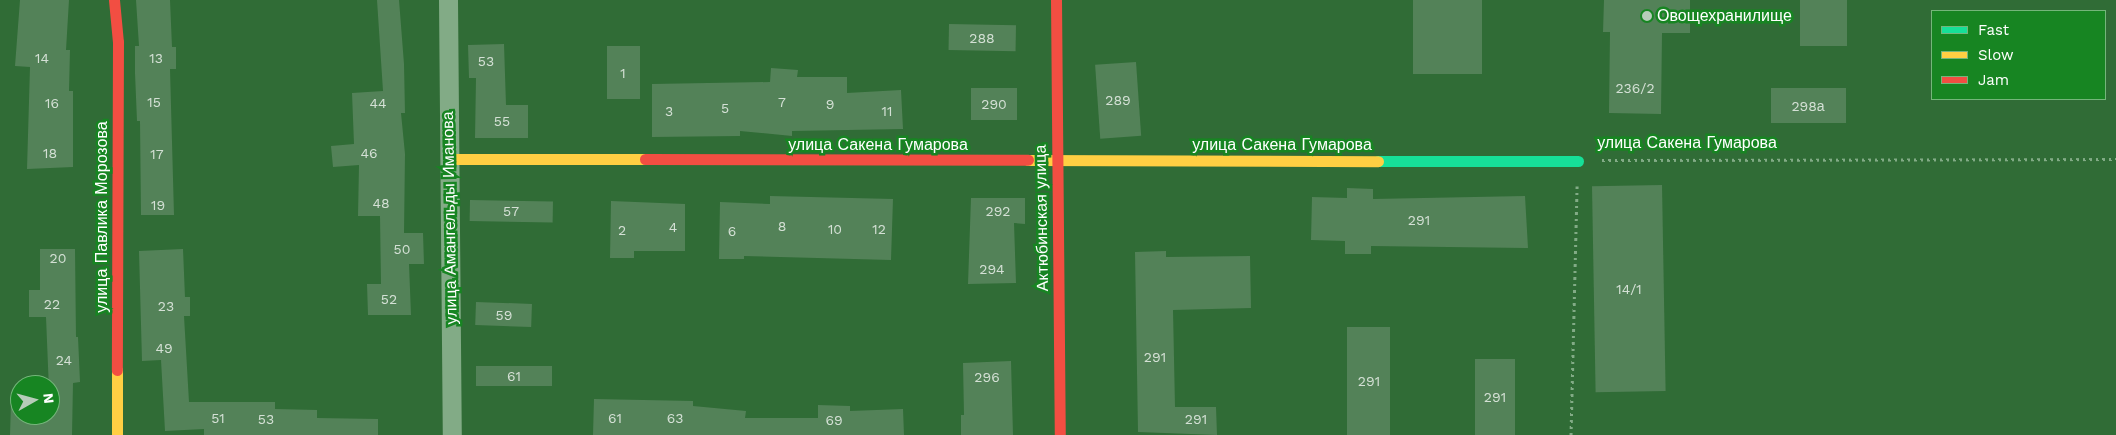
<!DOCTYPE html>
<meta charset="utf-8">
<style>
body{margin:0}
#map{position:relative;width:2116px;height:435px;overflow:hidden;background:#306c36;font-family:"Work Sans",sans-serif}
div>[style]{position:absolute}
.building>*{inset:0;background:#538258;transform-origin:0 0}
.path>*{height:3px;margin-top:-1.5px;transform-origin:0;background:repeating-linear-gradient(90deg,#82ab86 0 2.5px,transparent 0 6.5px)}
.street>*{height:19px;margin:-9.5px;padding:0 9.5px;transform-origin:9.5px;border-radius:9.5px;background:#82ab86}
.fast>*{height:11px;margin:-5.5px;padding:0 5.5px;transform-origin:5.5px;border-radius:5.5px;background:#16e098}
.slow>*{height:11px;margin:-5.5px;padding:0 5.5px;transform-origin:5.5px;border-radius:5.5px;background:#ffcf43}
.jam>*{height:11px;margin:-5.5px;padding:0 5.5px;transform-origin:5.5px;border-radius:5.5px;background:#f24e42}
.dots>*{width:14px;height:14px;translate:-50% -50%;box-sizing:border-box;border:2px solid #178522;border-radius:50%}
span{translate:-50% -50%;white-space:nowrap;text-align:center;line-height:1.15;-webkit-text-stroke:5px #178522;paint-order:stroke}
.number-label{font-size:14px;color:#d4e0d5}
.number-label span{-webkit-text-stroke-width:0}
.poi-label{font-size:16px;color:#fff}
.left{translate:0 -50%;text-align:left}
.street-label{font-size:16px;color:#fff}
.legend{position:absolute;left:1931px;top:10px;width:175px;height:90px;box-sizing:border-box;background:#178522;border:1px solid #74b67a;margin:0;padding:6px 9px;list-style:none;font-size:15px;color:#fff}
.legend li{display:flex;align-items:center;gap:10px;height:25px}
.legend b{width:25px;border:1px solid #74b67a}
.north{position:absolute;left:10px;top:375px;width:50px;height:50px;box-sizing:border-box;background:#178522;border:1px solid #74b67a;border-radius:50%;rotate:83deg;font-size:14px;font-weight:700;line-height:20px;text-align:center;color:#fff}
.north::after{content:'';display:block;margin:auto;width:18px;height:22px;background:#b7ccb9;clip-path:polygon(50% 0,100% 100%,50% 72%,0 100%)}
</style>
<div id="map">
<div class="building">
<div style="clip-path:polygon(20px 0,69px 0,66px 50px,70px 50px,69px 91px,73px 91px,73px 167px,27px 169px,30px 67px,15px 66px)"></div>
<div style="clip-path:polygon(136px 0,170px 0,172px 47px,176px 47px,176px 69px,170px 69px,174px 215px,141px 215px,140px 121px,137px 121px,135px 73px,135px 46px,139px 46px)"></div>
<div style="clip-path:polygon(377px 0,399px 0,404px 64px,405px 113px,401px 113px,405px 154px,404px 233px,423px 233px,424px 264px,409px 264px,411px 315px,368px 315px,367px 284px,381px 284px,380px 216px,358px 216px,359px 165px,333px 167px,331px 146px,354px 144px,352px 93px,383px 91px)"></div>
<div style="left:1413px;top:0;width:69px;height:74px"></div>
<div style="clip-path:polygon(1604px 0,1690px 0,1690px 33px,1662px 33px,1661px 114px,1609px 113px,1610px 32px,1603px 32px)"></div>
<div style="left:1800px;top:0;width:47px;height:46px"></div>
<div style="left:949px;top:24px;width:67px;height:26px;rotate:1deg"></div>
<div style="clip-path:polygon(504px 44px,506px 105px,528px 105px,528px 138px,475px 138px,476px 78px,469px 78px,468px 45px)"></div>
<div style="left:607px;top:46px;width:33px;height:53px"></div>
<div style="left:1136px;top:62px;width:74px;height:41px;rotate:86deg"></div>
<div style="clip-path:polygon(771px 68px,798px 70px,797px 77px,847px 77px,847px 93px,901px 90px,903px 129px,792px 131px,792px 136px,740px 131px,740px 136px,652px 137px,652px 84px,770px 82px)"></div>
<div style="left:971px;top:88px;width:46px;height:32px"></div>
<div style="left:1771px;top:88px;width:75px;height:35px"></div>
<div style="left:1662px;top:185px;width:206px;height:70px;rotate:89deg"></div>
<div style="clip-path:polygon(1347px 188px,1373px 189px,1373px 199px,1525px 196px,1528px 248px,1371px 246px,1371px 254px,1345px 254px,1345px 241px,1311px 240px,1312px 197px,1347px 198px)"></div>
<div style="clip-path:polygon(770px 196px,893px 199px,891px 260px,744px 256px,744px 259px,719px 259px,720px 202px,770px 204px)"></div>
<div style="clip-path:polygon(971px 198px,1025px 198px,1025px 224px,1014px 223px,1016px 283px,968px 284px)"></div>
<div style="left:470px;top:200px;width:83px;height:21px;rotate:1deg"></div>
<div style="clip-path:polygon(611px 201px,685px 204px,685px 251px,634px 251px,634px 258px,610px 258px)"></div>
<div style="clip-path:polygon(40px 249px,75px 249px,76px 337px,78px 337px,80px 382px,73px 383px,72px 435px,10px 435px,11px 403px,20px 403px,20px 415px,50px 415px,46px 317px,29px 317px,29px 290px,40px 290px)"></div>
<div style="clip-path:polygon(183px 249px,185px 297px,190px 297px,190px 316px,184px 316px,189px 402px,275px 402px,275px 409px,317px 410px,317px 418px,378px 419px,378px 435px,204px 435px,204px 429px,165px 431px,161px 360px,142px 361px,139px 251px)"></div>
<div style="clip-path:polygon(1166px 251px,1166px 257px,1250px 256px,1251px 308px,1173px 310px,1175px 407px,1216px 407px,1217px 435px,1138px 432px,1135px 252px)"></div>
<div style="left:476px;top:302px;width:56px;height:23px;rotate:2deg"></div>
<div style="left:1347px;top:327px;width:43px;height:108px"></div>
<div style="left:1475px;top:359px;width:40px;height:76px"></div>
<div style="clip-path:polygon(1011px 361px,1013px 435px,961px 435px,961px 415px,964px 415px,963px 363px)"></div>
<div style="left:476px;top:366px;width:76px;height:20px"></div>
<div style="clip-path:polygon(594px 399px,693px 401px,693px 406px,746px 411px,745px 418px,818px 418px,818px 405px,850px 406px,850px 411px,903px 409px,904px 435px,593px 435px)"></div>
</div>
<div class="path">
<div style="left:1602px;top:160px;width:514px;rotate:-0.11deg"></div>
<div style="left:1571px;top:435px;width:249px;rotate:-88.6deg"></div>
</div>
<div class="street">
<div style="left:448px;top:0;width:435px;rotate:89.5deg"></div>
</div>
<div class="fast">
<div style="left:1378px;top:161px;width:200px"></div>
</div>
<div class="slow">
<div style="left:449px;top:159px;width:196px"></div>
<div style="left:1028px;top:160px;width:350px;rotate:0.2deg"></div>
<div style="left:117px;top:435px;width:65px;rotate:-90deg"></div>
</div>
<div class="jam">
<div style="left:114px;top:0;width:42px;rotate:84.6deg"></div>
<div style="left:118px;top:42px;width:328px;rotate:90.2deg"></div>
<div style="left:1056px;top:0;width:435px;rotate:89.5deg"></div>
<div style="left:645px;top:159px;width:383px;rotate:0.1deg"></div>
</div>
<div class="dots">
<div style="left:1647px;top:16px;background:#b7ccb9"></div>
</div>
<div class="number-label">
<span style="left:982px;top:38px">288</span>
<span style="left:42px;top:58px">14</span>
<span style="left:156px;top:58px">13</span>
<span style="left:486px;top:61px">53</span>
<span style="left:623px;top:73px">1</span>
<span style="left:1635px;top:88px">236/2</span>
<span style="left:1118px;top:100px">289</span>
<span style="left:154px;top:102px">15</span>
<span style="left:782px;top:102px">7</span>
<span style="left:52px;top:103px">16</span>
<span style="left:378px;top:103px">44</span>
<span style="left:830px;top:104px">9</span>
<span style="left:994px;top:104px">290</span>
<span style="left:1808px;top:106px">298а</span>
<span style="left:725px;top:108px">5</span>
<span style="left:669px;top:111px">3</span>
<span style="left:887px;top:111px">11</span>
<span style="left:502px;top:121px">55</span>
<span style="left:50px;top:153px">18</span>
<span style="left:369px;top:153px">46</span>
<span style="left:157px;top:154px">17</span>
<span style="left:381px;top:203px">48</span>
<span style="left:158px;top:205px">19</span>
<span style="left:511px;top:211px">57</span>
<span style="left:998px;top:211px">292</span>
<span style="left:1419px;top:220px">291</span>
<span style="left:782px;top:226px">8</span>
<span style="left:673px;top:227px">4</span>
<span style="left:835px;top:229px">10</span>
<span style="left:879px;top:229px">12</span>
<span style="left:622px;top:230px">2</span>
<span style="left:732px;top:231px">6</span>
<span style="left:402px;top:249px">50</span>
<span style="left:58px;top:258px">20</span>
<span style="left:992px;top:269px">294</span>
<span style="left:1629px;top:289px">14/1</span>
<span style="left:389px;top:299px">52</span>
<span style="left:52px;top:304px">22</span>
<span style="left:166px;top:306px">23</span>
<span style="left:504px;top:315px">59</span>
<span style="left:164px;top:348px">49</span>
<span style="left:1155px;top:357px">291</span>
<span style="left:64px;top:360px">24</span>
<span style="left:514px;top:376px">61</span>
<span style="left:987px;top:377px">296</span>
<span style="left:1369px;top:381px">291</span>
<span style="left:1495px;top:397px">291</span>
<span style="left:218px;top:418px">51</span>
<span style="left:615px;top:418px">61</span>
<span style="left:675px;top:418px">63</span>
<span style="left:266px;top:419px">53</span>
<span style="left:1196px;top:419px">291</span>
<span style="left:834px;top:420px">69</span>
</div>
<div class="poi-label">
<span class="left" style="left:1657px;top:16px">Овощехранилище</span>
</div>
<div class="street-label">
<span style="left:1687px;top:143px">улица Сакена Гумарова</span>
<span style="left:878px;top:145px">улица Сакена Гумарова</span>
<span style="left:1282px;top:145px">улица Сакена Гумарова</span>
<span style="left:102px;top:217px;rotate:-90deg">улица Павлика Морозова</span>
<span style="left:450px;top:218px;rotate:-91deg">улица Амангельды Иманова</span>
<span style="left:1042px;top:218px;rotate:-91deg">Актюбинская улица</span>
</div>
<ul class="legend">
<li><b style="height:6px;background:#16e098"></b>Fast</li>
<li><b style="height:6px;background:#ffcf43"></b>Slow</li>
<li><b style="height:6px;background:#f24e42"></b>Jam</li>
</ul>
<div class="north">N</div>
</div>
